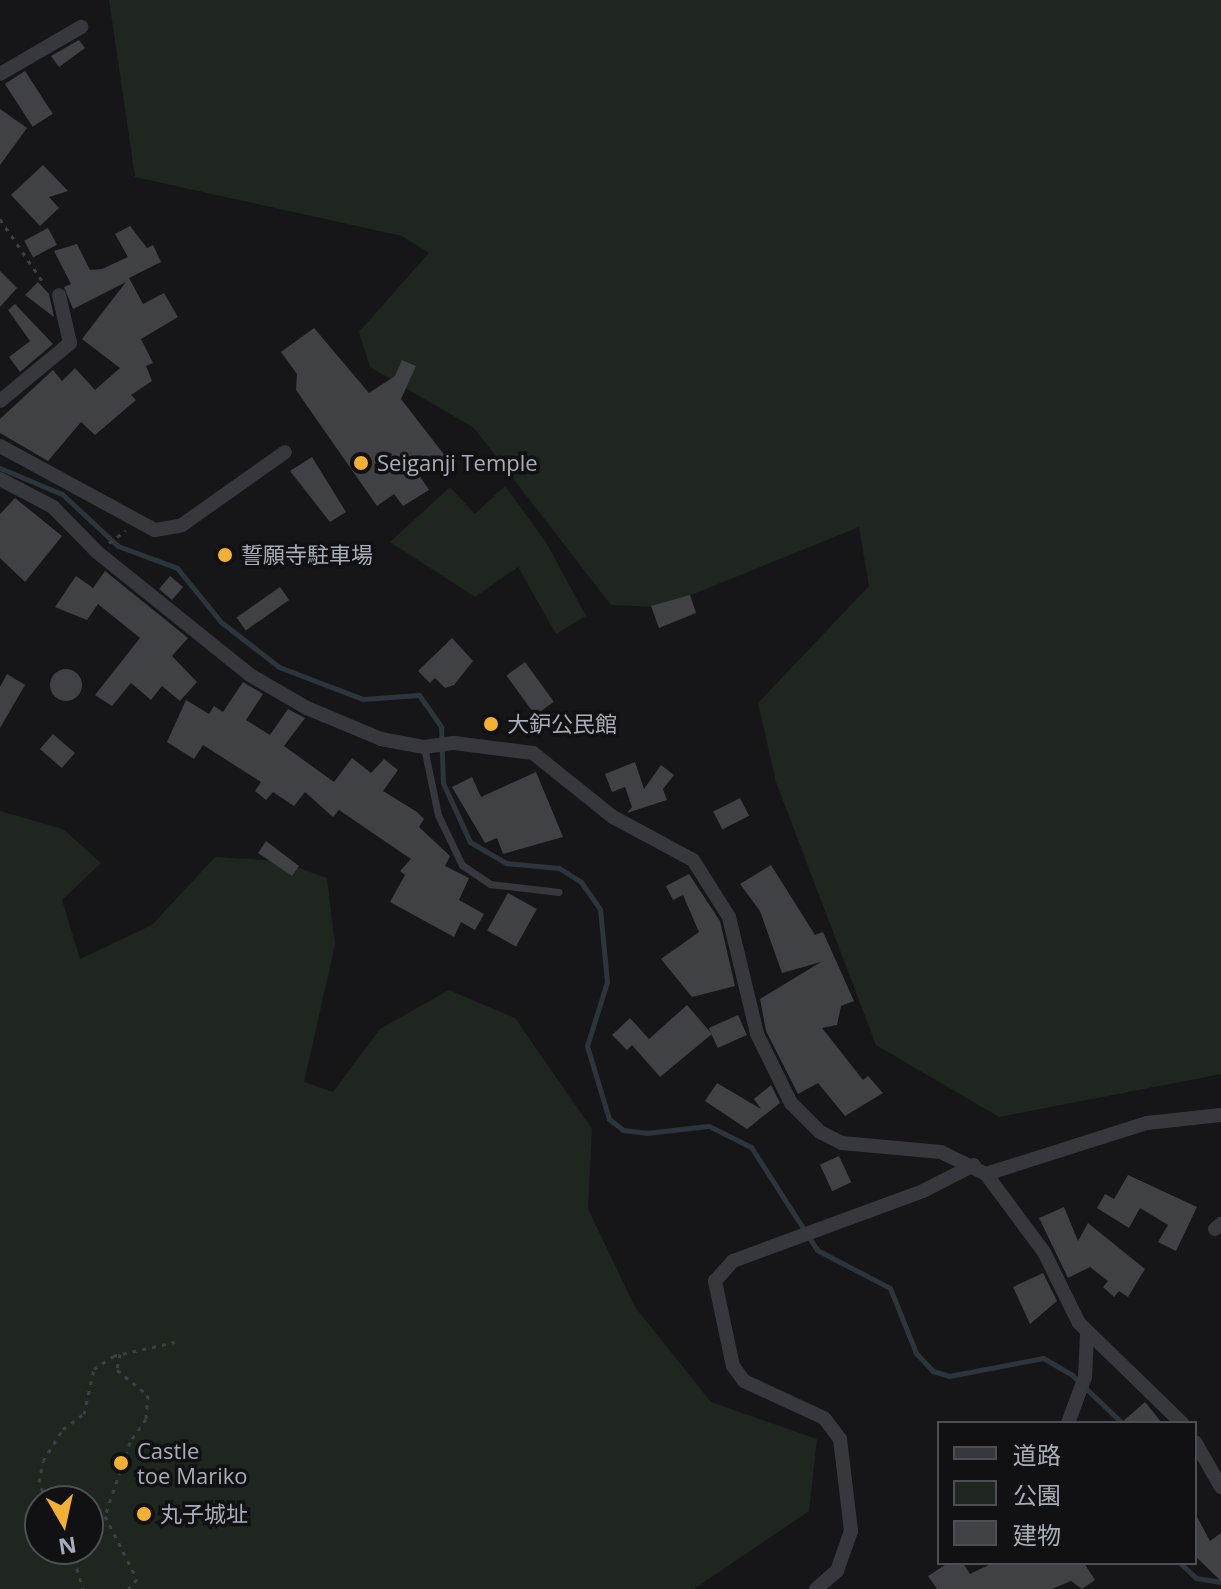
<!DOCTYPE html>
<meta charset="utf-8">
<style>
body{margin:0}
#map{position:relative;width:1221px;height:1589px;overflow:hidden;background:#161618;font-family:"Open Sans","Noto Sans JP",sans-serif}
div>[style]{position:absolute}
.green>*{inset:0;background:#1e261f}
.stream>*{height:5px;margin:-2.5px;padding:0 2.5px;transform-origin:2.5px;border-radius:2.5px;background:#2c353c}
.building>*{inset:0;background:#404145;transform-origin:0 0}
.round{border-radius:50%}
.path>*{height:3px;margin-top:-1.5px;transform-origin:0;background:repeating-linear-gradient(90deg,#3d3f44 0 4px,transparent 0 10px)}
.lane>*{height:7px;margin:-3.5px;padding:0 3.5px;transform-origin:3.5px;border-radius:3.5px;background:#37383d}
.street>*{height:14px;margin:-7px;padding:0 7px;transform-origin:7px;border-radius:7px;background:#37383d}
.dots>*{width:22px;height:22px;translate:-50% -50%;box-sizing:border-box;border:4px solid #111113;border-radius:50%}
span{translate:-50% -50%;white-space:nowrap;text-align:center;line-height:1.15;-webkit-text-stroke:7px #111113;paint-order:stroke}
.poi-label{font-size:22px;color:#a8adb8}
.left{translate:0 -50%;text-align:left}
.legend{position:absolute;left:937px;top:1421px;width:260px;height:144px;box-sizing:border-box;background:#111113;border:2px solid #4d4f55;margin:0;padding:10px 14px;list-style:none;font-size:24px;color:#a8adb8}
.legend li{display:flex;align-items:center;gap:16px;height:40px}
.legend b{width:40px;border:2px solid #4d4f55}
.north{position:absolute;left:24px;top:1485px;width:80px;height:80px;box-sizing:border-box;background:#111113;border:2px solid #4d4f55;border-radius:50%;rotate:171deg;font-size:22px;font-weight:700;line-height:32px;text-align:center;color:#a8adb8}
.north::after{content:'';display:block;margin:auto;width:28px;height:36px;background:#f2b134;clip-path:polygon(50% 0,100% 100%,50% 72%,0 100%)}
</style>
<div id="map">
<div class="green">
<div style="clip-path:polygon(109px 0,1221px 0,1221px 1074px,999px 1117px,876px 1045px,776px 782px,758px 703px,869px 586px,859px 527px,661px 607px,611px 605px,474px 428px,370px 367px,359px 332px,429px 253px,402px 236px,135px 177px)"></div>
<div style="clip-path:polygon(505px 486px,547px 544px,586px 616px,556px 634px,518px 567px,475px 597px,390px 542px,450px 487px,475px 514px)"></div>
<div style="clip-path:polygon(evenodd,0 811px,63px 829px,101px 863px,62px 900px,80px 959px,152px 925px,215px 857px,279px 861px,327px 878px,335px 945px,304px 1082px,333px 1092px,380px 1029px,449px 990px,515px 1018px,592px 1129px,588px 1209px,635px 1307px,711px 1402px,817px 1439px,809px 1511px,694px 1589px,0 1589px,0 811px,40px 1501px,88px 1501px,88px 1549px,40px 1549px,40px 1501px)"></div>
</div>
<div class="stream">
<div style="left:0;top:468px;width:67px;rotate:22.8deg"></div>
<div style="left:62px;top:494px;width:76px;rotate:42.9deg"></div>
<div style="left:118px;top:546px;width:63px;rotate:20.4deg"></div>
<div style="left:177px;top:568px;width:70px;rotate:50.8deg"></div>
<div style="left:221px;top:622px;width:73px;rotate:37.8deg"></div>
<div style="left:279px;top:667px;width:90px;rotate:20.9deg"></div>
<div style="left:363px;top:699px;width:56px;rotate:-4.1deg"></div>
<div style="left:419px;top:695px;width:39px;rotate:55deg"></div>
<div style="left:441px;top:727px;width:56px;rotate:88deg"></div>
<div style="left:443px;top:783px;width:65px;rotate:65.4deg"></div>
<div style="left:470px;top:842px;width:42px;rotate:30.3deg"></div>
<div style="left:506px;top:863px;width:53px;rotate:5.4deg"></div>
<div style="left:559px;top:868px;width:26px;rotate:32deg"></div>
<div style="left:581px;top:882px;width:33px;rotate:55deg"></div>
<div style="left:600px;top:909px;width:73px;rotate:84.5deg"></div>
<div style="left:607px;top:982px;width:67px;rotate:107.4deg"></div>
<div style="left:587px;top:1046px;width:76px;rotate:73.2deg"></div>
<div style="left:609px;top:1119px;width:18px;rotate:38deg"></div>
<div style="left:623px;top:1130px;width:23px;rotate:7deg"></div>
<div style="left:646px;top:1133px;width:63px;rotate:-6.3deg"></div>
<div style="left:709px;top:1126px;width:47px;rotate:26.6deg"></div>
<div style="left:751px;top:1147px;width:122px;rotate:57.3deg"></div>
<div style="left:817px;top:1250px;width:82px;rotate:27.5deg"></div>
<div style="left:890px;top:1288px;width:70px;rotate:68.2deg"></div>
<div style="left:916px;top:1353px;width:25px;rotate:47deg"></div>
<div style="left:933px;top:1371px;width:17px;rotate:17deg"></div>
<div style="left:949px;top:1376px;width:96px;rotate:-10.8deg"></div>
<div style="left:1043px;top:1358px;width:34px;rotate:30deg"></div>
<div style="left:1072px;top:1375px;width:69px;rotate:43.8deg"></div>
<div style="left:1180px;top:1563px;width:22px;rotate:43deg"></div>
<div style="left:1196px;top:1578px;width:25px;rotate:9deg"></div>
</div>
<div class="building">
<div style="clip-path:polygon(79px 40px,85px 48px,59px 67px,51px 56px)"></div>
<div style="left:25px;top:71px;width:51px;height:24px;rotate:57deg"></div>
<div style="clip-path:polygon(0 109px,27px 128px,0 165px)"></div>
<div style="clip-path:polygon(43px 165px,68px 191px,49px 197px,59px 208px,40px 226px,11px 195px)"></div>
<div style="clip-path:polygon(130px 226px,147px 248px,153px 245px,161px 262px,129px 278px,143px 304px,164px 293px,178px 317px,141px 339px,153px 363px,146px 366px,152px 381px,131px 395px,136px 400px,95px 435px,81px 422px,48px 461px,0 433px,0 419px,53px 370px,62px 381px,75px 368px,95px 390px,120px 368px,82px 339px,126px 282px,73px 309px,64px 287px,71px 284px,54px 251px,77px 244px,90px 270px,102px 269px,128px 257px,115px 234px)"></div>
<div style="left:48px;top:228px;width:19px;height:27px;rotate:62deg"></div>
<div style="clip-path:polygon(0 271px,17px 288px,0 307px)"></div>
<div style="clip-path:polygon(38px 282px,49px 294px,54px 317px,25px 295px)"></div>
<div style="clip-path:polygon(15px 304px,53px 344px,20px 372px,9px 357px,30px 341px,8px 310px)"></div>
<div style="clip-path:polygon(314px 328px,369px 393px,395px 376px,402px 360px,416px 366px,401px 399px,446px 457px,419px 475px,429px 490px,403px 506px,394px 494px,377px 506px,296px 390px,297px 374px,281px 352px)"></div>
<div style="clip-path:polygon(312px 457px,346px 512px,330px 522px,290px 471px)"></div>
<div style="clip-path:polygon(15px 498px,62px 536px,25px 582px,0 558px,0 514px)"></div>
<div style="clip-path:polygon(105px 571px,188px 638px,172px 656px,197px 682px,180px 701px,162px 686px,151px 700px,131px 683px,112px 706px,95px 695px,140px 638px,98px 604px,87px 620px,55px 607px,76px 576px,93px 588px)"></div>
<div style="left:170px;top:576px;width:17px;height:17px;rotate:40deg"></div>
<div style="left:280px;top:587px;width:16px;height:53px;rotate:55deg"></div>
<div style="clip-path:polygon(690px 595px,696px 613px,659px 628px,651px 606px)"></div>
<div style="clip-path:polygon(452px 638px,473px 661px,454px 685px,445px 688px,435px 678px,430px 683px,418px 671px)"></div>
<div style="left:525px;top:662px;width:49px;height:23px;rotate:54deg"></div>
<div class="round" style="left:50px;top:669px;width:32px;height:32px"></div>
<div style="clip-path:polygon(7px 674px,25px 685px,0 728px,0 687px)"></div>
<div style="clip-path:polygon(243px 682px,263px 694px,246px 720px,270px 735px,288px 709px,305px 718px,284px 746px,334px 782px,352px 758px,371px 773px,384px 759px,398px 770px,383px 791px,417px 812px,424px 819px,419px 827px,450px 856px,445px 866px,469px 878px,459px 900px,484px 914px,475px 930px,461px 922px,454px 937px,390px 902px,405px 875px,400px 871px,411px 859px,339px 810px,333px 817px,305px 792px,294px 806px,273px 792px,266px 800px,255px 791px,261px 782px,203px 745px,194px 759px,167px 742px,186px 700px,209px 714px,214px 706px,223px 712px)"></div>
<div style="left:53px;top:734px;width:29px;height:20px;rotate:41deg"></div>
<div style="clip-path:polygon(635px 762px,644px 789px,661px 765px,674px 775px,663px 789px,667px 800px,627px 813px,632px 807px,625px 787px,612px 792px,605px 774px)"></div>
<div style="clip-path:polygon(536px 772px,563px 837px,503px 854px,497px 838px,485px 843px,452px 787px,472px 777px,481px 797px)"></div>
<div style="left:740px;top:798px;width:20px;height:30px;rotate:63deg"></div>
<div style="clip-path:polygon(266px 841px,299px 866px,292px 876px,258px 853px)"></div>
<div style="clip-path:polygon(771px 865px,815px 935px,823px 932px,854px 1001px,841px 1006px,837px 1025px,822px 1028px,863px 1080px,868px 1076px,883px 1093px,845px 1116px,818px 1083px,798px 1094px,766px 1031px,760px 999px,821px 962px,782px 973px,760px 911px,740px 884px)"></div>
<div style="clip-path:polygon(689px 874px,720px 921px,735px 986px,692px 997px,661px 959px,699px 932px,683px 895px,673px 900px,666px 886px)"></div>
<div style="left:508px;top:893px;width:33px;height:43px;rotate:29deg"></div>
<div style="clip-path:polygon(687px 1005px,712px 1034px,660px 1077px,632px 1045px,627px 1050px,612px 1035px,630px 1018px,649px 1039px)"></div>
<div style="left:738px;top:1015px;width:22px;height:32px;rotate:66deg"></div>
<div style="clip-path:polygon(717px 1083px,761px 1109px,754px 1099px,771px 1085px,780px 1103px,747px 1129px,705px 1101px)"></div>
<div style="left:839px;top:1156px;width:29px;height:21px;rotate:65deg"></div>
<div style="clip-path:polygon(1128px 1175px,1197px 1207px,1176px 1251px,1158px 1242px,1168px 1225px,1140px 1208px,1129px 1228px,1097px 1208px,1105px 1194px,1114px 1199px)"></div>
<div style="clip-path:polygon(1064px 1207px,1078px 1241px,1088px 1223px,1145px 1269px,1128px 1297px,1119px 1291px,1114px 1297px,1103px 1287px,1108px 1281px,1090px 1267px,1068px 1278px,1039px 1218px)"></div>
<div style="clip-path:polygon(1043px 1273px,1057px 1301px,1030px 1324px,1013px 1287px)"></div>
<div style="clip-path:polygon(1145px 1402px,1162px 1423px,1121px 1423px)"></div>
<div style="clip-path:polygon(1195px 1513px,1210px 1541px,1221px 1533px,1221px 1581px,1195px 1556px)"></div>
<div style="clip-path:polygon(948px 1563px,963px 1563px,970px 1574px,993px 1563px,1084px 1563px,1095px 1580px,1082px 1589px,1071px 1581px,1052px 1589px,937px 1589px,928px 1576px)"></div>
</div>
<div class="path">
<div style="left:0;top:219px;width:80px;rotate:55.7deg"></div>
<div style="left:109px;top:543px;width:21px;rotate:-37deg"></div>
<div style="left:120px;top:1354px;width:16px;rotate:101deg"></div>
<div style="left:117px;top:1370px;width:40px;rotate:39deg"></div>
<div style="left:148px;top:1395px;width:24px;rotate:95deg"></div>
<div style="left:146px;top:1419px;width:28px;rotate:125deg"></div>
<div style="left:130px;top:1442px;width:78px;rotate:108.7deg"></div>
<div style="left:105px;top:1516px;width:71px;rotate:63.1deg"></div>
<div style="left:137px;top:1579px;width:13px;rotate:132deg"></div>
<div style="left:46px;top:1501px;width:20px;rotate:-110deg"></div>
<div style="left:39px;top:1482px;width:21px;rotate:-79deg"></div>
<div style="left:43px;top:1461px;width:38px;rotate:-58deg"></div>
<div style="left:63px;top:1429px;width:26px;rotate:-36deg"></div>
<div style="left:84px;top:1414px;width:46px;rotate:-77.5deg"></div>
<div style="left:94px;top:1369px;width:23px;rotate:-34deg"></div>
<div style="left:113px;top:1356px;width:63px;rotate:-12.9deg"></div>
<div style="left:71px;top:1549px;width:42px;rotate:73.3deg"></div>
</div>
<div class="lane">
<div style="left:424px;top:747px;width:69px;rotate:78.4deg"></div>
<div style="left:438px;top:815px;width:55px;rotate:64.4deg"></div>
<div style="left:462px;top:865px;width:34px;rotate:34deg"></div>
<div style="left:490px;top:884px;width:69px;rotate:6.6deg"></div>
</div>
<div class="street">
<div style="left:0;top:74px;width:94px;rotate:-30.1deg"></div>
<div style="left:0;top:401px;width:91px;rotate:-39.6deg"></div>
<div style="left:70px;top:343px;width:49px;rotate:-102.9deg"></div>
<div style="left:0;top:446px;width:176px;rotate:28.5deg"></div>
<div style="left:155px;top:530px;width:27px;rotate:-10deg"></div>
<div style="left:182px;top:525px;width:126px;rotate:-35.3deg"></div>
<div style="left:0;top:479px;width:60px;rotate:27.8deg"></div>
<div style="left:53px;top:507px;width:63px;rotate:45.6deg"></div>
<div style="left:97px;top:552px;width:196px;rotate:38.8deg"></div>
<div style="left:250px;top:675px;width:66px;rotate:30.1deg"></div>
<div style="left:307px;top:708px;width:80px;rotate:22.7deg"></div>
<div style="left:381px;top:739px;width:44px;rotate:10.5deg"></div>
<div style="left:424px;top:747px;width:30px;rotate:-8deg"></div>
<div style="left:454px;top:743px;width:80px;rotate:7.2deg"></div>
<div style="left:533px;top:753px;width:102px;rotate:38.7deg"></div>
<div style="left:613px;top:817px;width:91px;rotate:28.3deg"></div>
<div style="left:693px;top:860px;width:67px;rotate:57.7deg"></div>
<div style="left:729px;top:917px;width:120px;rotate:76.5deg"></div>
<div style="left:757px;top:1034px;width:77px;rotate:63.8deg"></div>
<div style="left:791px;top:1103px;width:41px;rotate:45deg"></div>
<div style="left:820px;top:1132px;width:25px;rotate:27deg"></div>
<div style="left:842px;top:1143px;width:99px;rotate:5.2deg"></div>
<div style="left:941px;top:1152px;width:50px;rotate:26.1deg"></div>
<div style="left:986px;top:1174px;width:97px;rotate:53.4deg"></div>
<div style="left:1044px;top:1252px;width:79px;rotate:63.8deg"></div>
<div style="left:1079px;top:1323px;width:144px;rotate:44.2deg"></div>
<div style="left:986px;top:1174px;width:169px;rotate:-17.6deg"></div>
<div style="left:1147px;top:1123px;width:74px;rotate:-6.2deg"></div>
<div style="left:1215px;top:1229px;width:8px;rotate:-40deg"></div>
<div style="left:1068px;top:1423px;width:49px;rotate:-69.7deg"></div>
<div style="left:1085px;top:1377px;width:43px;rotate:-87.3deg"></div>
<div style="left:1195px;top:1442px;width:52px;rotate:60deg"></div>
<div style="left:816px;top:1589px;width:28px;rotate:-41deg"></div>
<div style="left:837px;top:1571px;width:42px;rotate:-70.7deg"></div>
<div style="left:851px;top:1531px;width:93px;rotate:-96.8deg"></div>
<div style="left:840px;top:1439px;width:26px;rotate:-127deg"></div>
<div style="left:824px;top:1418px;width:88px;rotate:-155.2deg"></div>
<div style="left:744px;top:1381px;width:19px;rotate:-126deg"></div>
<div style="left:733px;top:1366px;width:87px;rotate:-102deg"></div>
<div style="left:715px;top:1281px;width:27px;rotate:-48deg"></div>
<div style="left:733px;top:1261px;width:202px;rotate:-20.2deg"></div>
<div style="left:923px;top:1191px;width:57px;rotate:-27deg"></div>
</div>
<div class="dots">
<div style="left:361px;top:463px;background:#f2b134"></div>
<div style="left:225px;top:555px;background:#f2b134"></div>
<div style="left:491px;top:724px;background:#f2b134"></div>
<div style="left:121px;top:1463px;background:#f2b134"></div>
<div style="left:144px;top:1514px;background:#f2b134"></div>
</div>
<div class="poi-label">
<span class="left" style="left:377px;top:463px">Seiganji Temple</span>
<span class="left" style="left:241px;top:555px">誓願寺駐車場</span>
<span class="left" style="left:507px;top:724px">大鈩公民館</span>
<span class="left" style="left:137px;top:1463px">Castle<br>toe Mariko</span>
<span class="left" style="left:160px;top:1514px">丸子城址</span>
</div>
<ul class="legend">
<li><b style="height:10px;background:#37383d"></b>道路</li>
<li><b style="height:22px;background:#1e261f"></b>公園</li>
<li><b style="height:22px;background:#404145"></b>建物</li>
</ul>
<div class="north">N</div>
</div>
